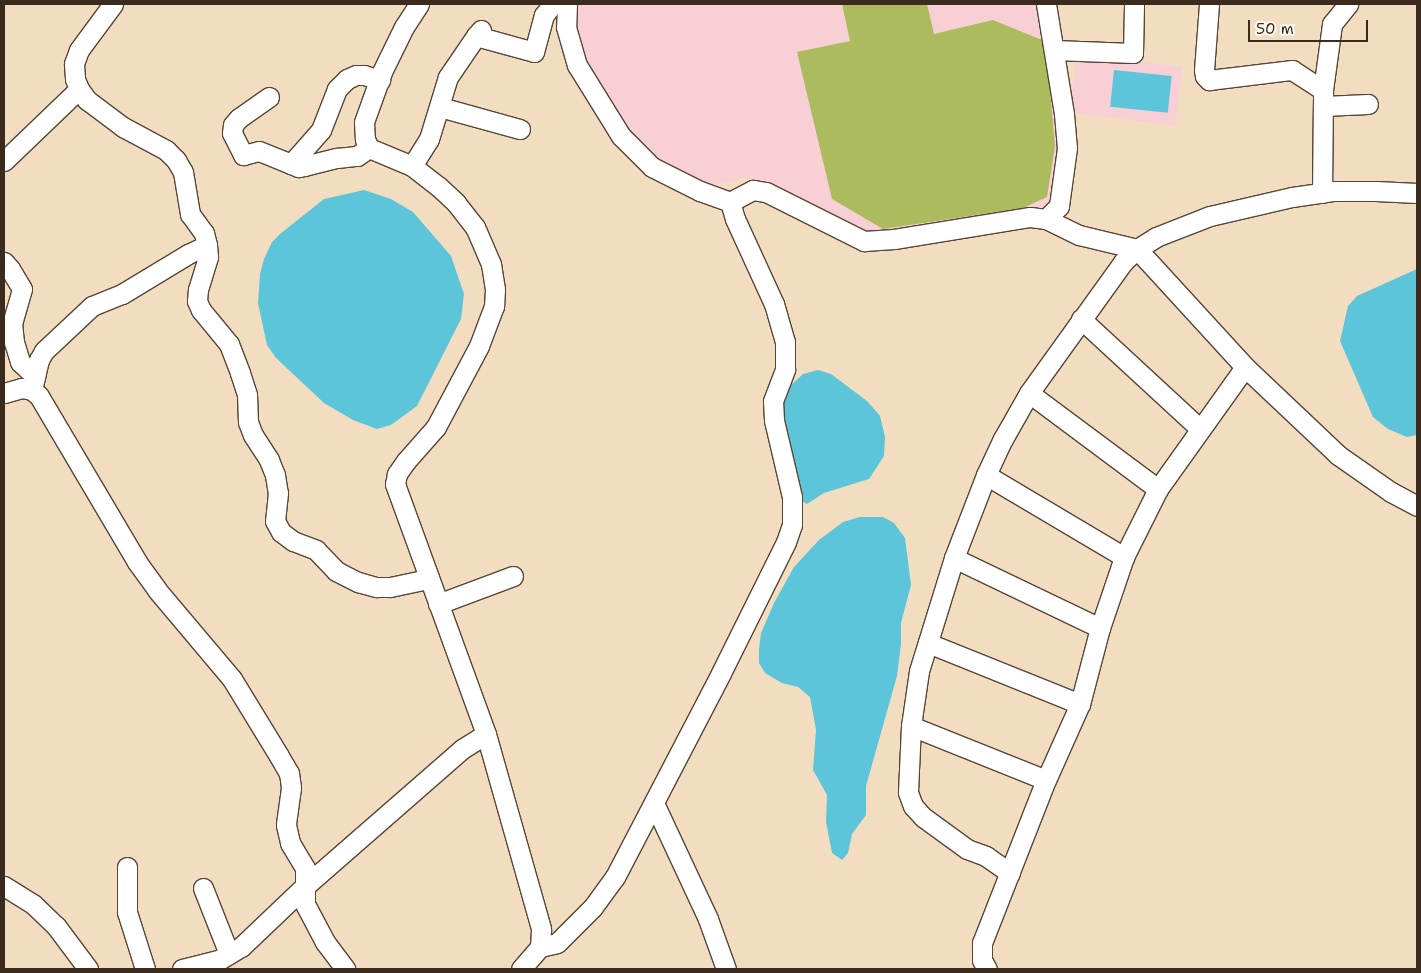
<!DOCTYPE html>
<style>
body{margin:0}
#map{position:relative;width:1421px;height:973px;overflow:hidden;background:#f3ddc0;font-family:"Shantell Sans",sans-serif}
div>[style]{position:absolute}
.built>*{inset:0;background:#f7cfd4;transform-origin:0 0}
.green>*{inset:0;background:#acbb5e}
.water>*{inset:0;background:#5cc5d9;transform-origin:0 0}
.roads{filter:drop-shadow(1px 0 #574536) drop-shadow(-1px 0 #574536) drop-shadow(0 1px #574536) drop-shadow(0 -1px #574536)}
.minor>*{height:19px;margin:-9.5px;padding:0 9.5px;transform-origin:9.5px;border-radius:9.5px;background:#fff}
span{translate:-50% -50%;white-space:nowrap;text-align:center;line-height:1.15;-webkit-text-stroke:4.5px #fdfcf7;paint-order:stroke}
.frame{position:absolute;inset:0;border:5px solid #3b2a1e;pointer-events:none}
.scale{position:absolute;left:1248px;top:20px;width:120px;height:22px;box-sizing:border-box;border:2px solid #3b2a1e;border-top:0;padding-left:6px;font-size:15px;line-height:18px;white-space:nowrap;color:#3b2a1e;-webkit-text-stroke:4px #fdfcf7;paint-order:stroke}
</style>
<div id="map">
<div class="built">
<div style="clip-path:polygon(578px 4px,1039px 4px,1060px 146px,1053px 201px,1034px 210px,866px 236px,760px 180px,744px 178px,706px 187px,658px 160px,628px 130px,587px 63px,576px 28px)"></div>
<div style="left:1077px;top:54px;width:106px;height:59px;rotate:7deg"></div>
</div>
<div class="green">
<div style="clip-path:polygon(842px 4px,927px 4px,934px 34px,993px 20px,1042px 40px,1050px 89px,1055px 146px,1047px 197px,1023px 208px,883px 229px,832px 199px,797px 52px,850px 41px)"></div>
</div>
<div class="water">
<div style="left:1114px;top:70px;width:58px;height:37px;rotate:6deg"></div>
<div style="clip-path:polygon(364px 190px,391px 199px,413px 212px,451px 256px,464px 294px,461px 319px,417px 406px,391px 425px,377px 429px,353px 420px,324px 403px,276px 358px,267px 345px,258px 303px,260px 274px,264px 259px,272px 242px,280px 234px,324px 199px)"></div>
<div style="clip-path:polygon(1417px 269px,1417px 435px,1407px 437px,1388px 429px,1373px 417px,1340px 341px,1348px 306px,1357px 296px)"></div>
<div style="clip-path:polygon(818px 370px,831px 374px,867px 401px,880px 416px,885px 437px,884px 456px,869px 479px,824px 493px,807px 504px,799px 500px,779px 411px,789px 387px,803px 374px)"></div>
<div style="clip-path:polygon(860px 517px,883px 517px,894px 523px,905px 538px,911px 585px,901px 623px,901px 644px,897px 676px,866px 786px,866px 815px,852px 834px,848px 853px,842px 860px,832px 853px,826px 822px,827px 795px,813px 770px,816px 730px,810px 697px,798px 687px,782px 683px,765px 673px,759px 663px,759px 649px,761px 633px,774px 603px,794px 567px,819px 540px,843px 522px)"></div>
</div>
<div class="roads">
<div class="minor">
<div style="left:113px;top:4px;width:57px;rotate:126.5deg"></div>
<div style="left:79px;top:50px;width:15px;rotate:110deg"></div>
<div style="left:74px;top:64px;width:15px;rotate:86deg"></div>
<div style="left:75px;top:79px;width:11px;rotate:68deg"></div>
<div style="left:79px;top:89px;width:14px;rotate:54deg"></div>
<div style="left:87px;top:100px;width:45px;rotate:36.9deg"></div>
<div style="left:123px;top:127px;width:49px;rotate:28.1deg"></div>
<div style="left:166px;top:150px;width:14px;rotate:45deg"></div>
<div style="left:176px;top:160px;width:14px;rotate:60deg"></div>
<div style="left:183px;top:172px;width:43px;rotate:80.5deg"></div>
<div style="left:190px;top:214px;width:24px;rotate:54deg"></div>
<div style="left:204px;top:233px;width:12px;rotate:76deg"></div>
<div style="left:207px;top:245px;width:12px;rotate:85deg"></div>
<div style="left:208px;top:257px;width:34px;rotate:107deg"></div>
<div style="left:198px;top:289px;width:12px;rotate:95deg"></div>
<div style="left:197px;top:301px;width:10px;rotate:66deg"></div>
<div style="left:201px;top:310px;width:44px;rotate:50.5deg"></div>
<div style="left:229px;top:344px;width:31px;rotate:69deg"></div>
<div style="left:240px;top:373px;width:22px;rotate:72deg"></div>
<div style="left:247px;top:394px;width:28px;rotate:88deg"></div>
<div style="left:248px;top:422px;width:14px;rotate:69deg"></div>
<div style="left:253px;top:435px;width:30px;rotate:57deg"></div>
<div style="left:269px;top:460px;width:16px;rotate:68deg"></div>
<div style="left:275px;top:475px;width:18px;rotate:81deg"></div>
<div style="left:278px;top:493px;width:28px;rotate:96deg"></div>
<div style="left:275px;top:521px;width:13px;rotate:61deg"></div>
<div style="left:281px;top:532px;width:15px;rotate:37deg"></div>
<div style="left:293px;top:541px;width:25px;rotate:21deg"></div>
<div style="left:316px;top:550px;width:29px;rotate:46deg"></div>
<div style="left:336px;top:571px;width:25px;rotate:27deg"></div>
<div style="left:358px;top:582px;width:19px;rotate:16deg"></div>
<div style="left:376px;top:587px;width:14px"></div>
<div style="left:390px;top:587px;width:40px;rotate:-12deg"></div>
<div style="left:419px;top:4px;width:27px;rotate:123deg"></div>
<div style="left:404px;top:27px;width:50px;rotate:116.1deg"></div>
<div style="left:382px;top:72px;width:53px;rotate:109.8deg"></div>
<div style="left:364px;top:122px;width:17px;rotate:87deg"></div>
<div style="left:365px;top:139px;width:10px;rotate:66deg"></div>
<div style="left:369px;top:148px;width:47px;rotate:22.7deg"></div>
<div style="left:412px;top:166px;width:33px;rotate:38deg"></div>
<div style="left:438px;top:186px;width:25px;rotate:43deg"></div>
<div style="left:456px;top:203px;width:31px;rotate:52deg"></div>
<div style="left:475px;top:227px;width:40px;rotate:66.6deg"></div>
<div style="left:491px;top:264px;width:25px;rotate:81deg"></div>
<div style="left:495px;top:289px;width:17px;rotate:93deg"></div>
<div style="left:494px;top:306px;width:43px;rotate:110.6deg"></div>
<div style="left:479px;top:346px;width:92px;rotate:118deg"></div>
<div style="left:436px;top:427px;width:45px;rotate:131.4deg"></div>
<div style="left:406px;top:461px;width:16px;rotate:125deg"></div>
<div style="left:397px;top:474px;width:10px;rotate:101deg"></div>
<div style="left:395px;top:484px;width:266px;rotate:70deg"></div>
<div style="left:486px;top:734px;width:203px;rotate:74.2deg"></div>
<div style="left:541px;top:929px;width:18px;rotate:93deg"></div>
<div style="left:540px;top:947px;width:29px;rotate:131deg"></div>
<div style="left:567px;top:4px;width:23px;rotate:92deg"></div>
<div style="left:566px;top:27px;width:40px;rotate:74deg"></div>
<div style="left:577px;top:65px;width:84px;rotate:58.2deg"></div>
<div style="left:621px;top:136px;width:44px;rotate:45deg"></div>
<div style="left:652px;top:167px;width:54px;rotate:26.6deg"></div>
<div style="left:700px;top:191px;width:32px;rotate:20deg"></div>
<div style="left:730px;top:202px;width:26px;rotate:-28deg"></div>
<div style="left:753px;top:190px;width:13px;rotate:9deg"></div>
<div style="left:766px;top:192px;width:110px;rotate:26.6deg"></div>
<div style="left:864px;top:241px;width:30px;rotate:-4deg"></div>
<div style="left:894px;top:239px;width:138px;rotate:-9.2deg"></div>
<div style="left:1030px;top:217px;width:16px;rotate:7deg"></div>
<div style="left:1046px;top:219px;width:37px;rotate:26deg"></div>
<div style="left:1079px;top:235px;width:60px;rotate:13.6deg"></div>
<div style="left:1137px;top:249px;width:160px;rotate:47.5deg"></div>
<div style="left:1245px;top:367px;width:128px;rotate:43.4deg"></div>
<div style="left:1338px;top:455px;width:65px;rotate:34.9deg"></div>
<div style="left:1391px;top:492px;width:30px;rotate:28deg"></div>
<div style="left:1046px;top:4px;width:111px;rotate:80.7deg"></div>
<div style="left:1064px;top:114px;width:34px;rotate:85deg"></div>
<div style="left:1067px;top:148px;width:59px;rotate:97.9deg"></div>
<div style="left:1059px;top:206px;width:18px;rotate:135deg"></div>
<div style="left:1209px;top:4px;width:66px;rotate:94.3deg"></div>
<div style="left:1204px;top:70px;width:6px;rotate:81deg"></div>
<div style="left:1205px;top:76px;width:6px;rotate:45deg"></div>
<div style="left:1209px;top:80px;width:84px;rotate:-6.9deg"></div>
<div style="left:1292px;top:70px;width:37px;rotate:33deg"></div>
<div style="left:481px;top:30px;width:8px;rotate:130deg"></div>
<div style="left:476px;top:36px;width:60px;rotate:15.4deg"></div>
<div style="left:534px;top:52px;width:38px;rotate:-75deg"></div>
<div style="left:544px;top:15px;width:14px;rotate:-51deg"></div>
<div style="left:1054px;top:50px;width:79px;rotate:2.2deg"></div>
<div style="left:1133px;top:53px;width:49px;rotate:-88.8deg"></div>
<div style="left:269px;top:97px;width:37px;rotate:145deg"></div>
<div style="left:239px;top:118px;width:9px;rotate:131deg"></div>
<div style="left:233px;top:125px;width:8px;rotate:97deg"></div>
<div style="left:232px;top:133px;width:25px;rotate:63deg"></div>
<div style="left:243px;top:155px;width:16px;rotate:-14deg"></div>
<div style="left:259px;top:151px;width:35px;rotate:22deg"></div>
<div style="left:291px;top:164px;width:45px;rotate:-48.6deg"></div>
<div style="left:321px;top:130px;width:44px;rotate:-68.7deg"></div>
<div style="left:337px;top:89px;width:14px;rotate:-45deg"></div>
<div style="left:347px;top:79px;width:10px;rotate:-24deg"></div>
<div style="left:356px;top:75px;width:8px"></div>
<div style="left:364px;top:75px;width:17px;rotate:17deg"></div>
<div style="left:1323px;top:106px;width:45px;rotate:-2.5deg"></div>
<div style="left:440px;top:107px;width:83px;rotate:15.4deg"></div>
<div style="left:4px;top:161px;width:104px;rotate:-43.8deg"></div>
<div style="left:291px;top:164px;width:8px;rotate:23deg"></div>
<div style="left:298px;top:167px;width:6px;rotate:-9deg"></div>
<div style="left:304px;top:166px;width:34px;rotate:-14deg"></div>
<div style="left:337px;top:158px;width:20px;rotate:-6deg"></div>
<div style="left:357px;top:156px;width:14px;rotate:-34deg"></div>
<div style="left:412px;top:166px;width:32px;rotate:-58deg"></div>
<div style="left:429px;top:139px;width:65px;rotate:-73deg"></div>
<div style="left:448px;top:77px;width:50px;rotate:-55.7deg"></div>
<div style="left:1322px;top:193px;width:103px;rotate:-89.4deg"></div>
<div style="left:1323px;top:90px;width:67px;rotate:-82.2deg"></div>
<div style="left:1332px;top:24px;width:26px;rotate:-51deg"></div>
<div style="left:4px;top:262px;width:9px;rotate:49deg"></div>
<div style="left:10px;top:269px;width:23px;rotate:59deg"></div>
<div style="left:22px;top:289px;width:35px;rotate:106deg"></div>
<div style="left:12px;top:323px;width:19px;rotate:84deg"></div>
<div style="left:14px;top:342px;width:21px;rotate:73deg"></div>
<div style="left:20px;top:362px;width:21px;rotate:43deg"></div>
<div style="left:1081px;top:319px;width:162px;rotate:42.7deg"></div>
<div style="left:32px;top:390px;width:31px;rotate:-77deg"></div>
<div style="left:39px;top:360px;width:10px;rotate:-61deg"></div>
<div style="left:44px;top:351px;width:66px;rotate:-43.2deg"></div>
<div style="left:92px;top:306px;width:32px;rotate:-22deg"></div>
<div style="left:122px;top:294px;width:77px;rotate:-31.2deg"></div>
<div style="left:188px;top:254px;width:21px;rotate:-25deg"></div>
<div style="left:4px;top:393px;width:18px;rotate:-16deg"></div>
<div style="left:21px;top:388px;width:11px;rotate:10deg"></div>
<div style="left:32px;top:390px;width:9px;rotate:41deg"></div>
<div style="left:39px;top:396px;width:193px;rotate:59.4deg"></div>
<div style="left:137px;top:562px;width:34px;rotate:54deg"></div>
<div style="left:157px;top:590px;width:116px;rotate:49.9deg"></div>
<div style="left:232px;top:679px;width:90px;rotate:58.6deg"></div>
<div style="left:279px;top:756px;width:20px;rotate:60deg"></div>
<div style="left:289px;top:773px;width:15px;rotate:82deg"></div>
<div style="left:291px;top:788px;width:37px;rotate:98deg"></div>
<div style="left:286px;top:825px;width:18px;rotate:77deg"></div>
<div style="left:290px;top:843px;width:29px;rotate:59deg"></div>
<div style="left:305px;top:868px;width:36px;rotate:90deg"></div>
<div style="left:305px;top:904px;width:43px;rotate:62.2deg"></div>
<div style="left:325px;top:942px;width:34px;rotate:53deg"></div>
<div style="left:1029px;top:393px;width:161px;rotate:36.7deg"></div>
<div style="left:986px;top:475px;width:161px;rotate:30.7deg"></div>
<div style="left:954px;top:558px;width:162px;rotate:25.6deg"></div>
<div style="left:438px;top:604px;width:80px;rotate:-20.5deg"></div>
<div style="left:928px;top:643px;width:164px;rotate:21.9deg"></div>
<div style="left:911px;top:726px;width:145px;rotate:21.8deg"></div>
<div style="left:654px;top:803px;width:128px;rotate:65deg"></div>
<div style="left:708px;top:919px;width:53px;rotate:70.2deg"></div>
<div style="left:127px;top:867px;width:45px;rotate:90deg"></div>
<div style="left:127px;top:912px;width:60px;rotate:72.5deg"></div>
<div style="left:1010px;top:873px;width:29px;rotate:-145deg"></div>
<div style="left:986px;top:856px;width:20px;rotate:-160deg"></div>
<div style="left:967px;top:849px;width:54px;rotate:-144deg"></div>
<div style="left:923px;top:817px;width:15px;rotate:-132deg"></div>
<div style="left:913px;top:806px;width:15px;rotate:-110deg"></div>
<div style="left:908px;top:792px;width:66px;rotate:-87.4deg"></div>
<div style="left:911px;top:726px;width:56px;rotate:-81.7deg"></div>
<div style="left:919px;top:671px;width:118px;rotate:-72.8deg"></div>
<div style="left:954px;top:558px;width:89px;rotate:-68.9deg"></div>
<div style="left:986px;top:475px;width:40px;rotate:-65deg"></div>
<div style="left:1003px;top:439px;width:53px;rotate:-60.5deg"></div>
<div style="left:1029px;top:393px;width:161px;rotate:-54.3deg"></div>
<div style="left:1123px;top:262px;width:19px;rotate:-43deg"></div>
<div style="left:1137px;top:249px;width:22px;rotate:-32deg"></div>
<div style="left:1156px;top:237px;width:58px;rotate:-21.3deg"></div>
<div style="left:1210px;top:216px;width:84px;rotate:-13deg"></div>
<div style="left:1292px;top:197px;width:41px;rotate:-8.3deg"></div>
<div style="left:1333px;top:191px;width:43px"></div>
<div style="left:1376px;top:191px;width:41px;rotate:2.8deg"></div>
<div style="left:4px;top:886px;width:34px;rotate:32deg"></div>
<div style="left:33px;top:904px;width:32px;rotate:44deg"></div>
<div style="left:56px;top:926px;width:54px;rotate:53.3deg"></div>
<div style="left:203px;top:888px;width:71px;rotate:68.5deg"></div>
<div style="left:540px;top:947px;width:17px;rotate:-13deg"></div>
<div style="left:557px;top:943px;width:51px;rotate:-45deg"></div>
<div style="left:593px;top:907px;width:37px;rotate:-54deg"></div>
<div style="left:615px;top:877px;width:230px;rotate:-62.5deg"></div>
<div style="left:721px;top:673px;width:146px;rotate:-63.6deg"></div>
<div style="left:786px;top:542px;width:18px;rotate:-71deg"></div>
<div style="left:792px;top:525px;width:28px;rotate:-90deg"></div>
<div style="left:792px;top:497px;width:79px;rotate:-103.2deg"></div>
<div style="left:774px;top:420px;width:19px;rotate:-93deg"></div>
<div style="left:773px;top:401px;width:34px;rotate:-69deg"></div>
<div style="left:785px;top:369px;width:27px;rotate:-90deg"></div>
<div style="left:785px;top:342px;width:40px;rotate:-106deg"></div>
<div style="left:774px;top:304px;width:94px;rotate:-114.6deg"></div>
<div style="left:735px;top:219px;width:18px;rotate:-106deg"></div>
<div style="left:182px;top:969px;width:38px;rotate:-14deg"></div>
<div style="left:219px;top:960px;width:26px;rotate:-31deg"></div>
<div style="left:241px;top:947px;width:87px;rotate:-43.6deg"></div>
<div style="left:304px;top:887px;width:210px;rotate:-41.1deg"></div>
<div style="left:462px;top:749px;width:28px;rotate:-32deg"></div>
<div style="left:987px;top:969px;width:10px;rotate:-119deg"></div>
<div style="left:982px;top:960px;width:17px;rotate:-90deg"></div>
<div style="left:982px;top:943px;width:175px;rotate:-68.6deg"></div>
<div style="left:1046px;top:780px;width:83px;rotate:-65.9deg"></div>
<div style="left:1080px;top:704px;width:79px;rotate:-75.3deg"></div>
<div style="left:1100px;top:628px;width:75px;rotate:-71.3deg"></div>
<div style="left:1124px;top:557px;width:76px;rotate:-63.4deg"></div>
<div style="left:1158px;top:489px;width:150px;rotate:-54.5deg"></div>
</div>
</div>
<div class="frame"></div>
<div class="scale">50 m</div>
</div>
